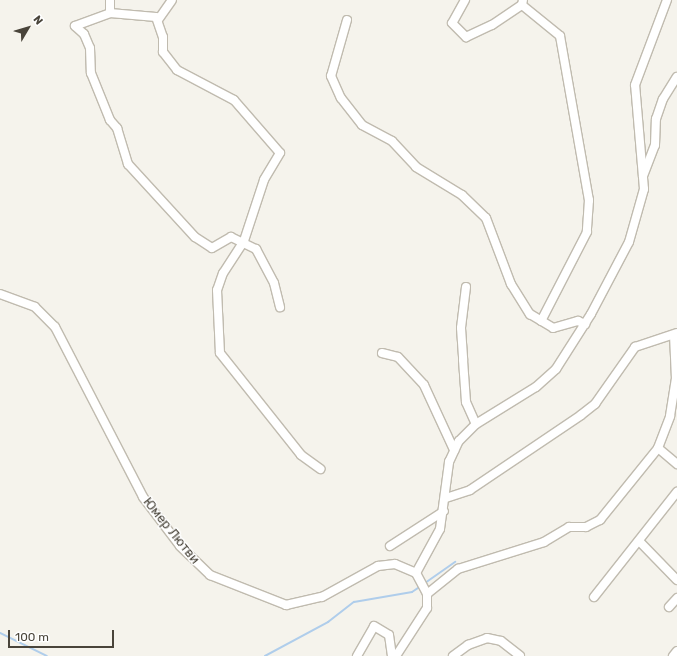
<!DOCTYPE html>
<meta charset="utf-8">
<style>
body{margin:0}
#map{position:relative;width:677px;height:656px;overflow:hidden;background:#f5f3ec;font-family:Rubik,sans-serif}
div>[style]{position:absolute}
.stream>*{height:2px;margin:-1px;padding:0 1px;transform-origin:1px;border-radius:1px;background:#afcdeb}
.roads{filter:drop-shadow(1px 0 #c0bbaf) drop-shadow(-1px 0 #c0bbaf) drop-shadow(0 1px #c0bbaf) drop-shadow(0 -1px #c0bbaf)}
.minor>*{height:8px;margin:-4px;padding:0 4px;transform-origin:4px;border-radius:4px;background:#fff}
span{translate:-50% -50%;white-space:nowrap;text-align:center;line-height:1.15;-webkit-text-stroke:3px #fff;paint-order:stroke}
.street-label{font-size:13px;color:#49443a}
.north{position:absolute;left:8px;top:8px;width:40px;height:40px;-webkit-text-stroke:3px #fff;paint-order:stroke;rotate:52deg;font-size:11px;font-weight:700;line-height:16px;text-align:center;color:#49443a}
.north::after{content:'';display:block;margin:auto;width:14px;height:18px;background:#49443a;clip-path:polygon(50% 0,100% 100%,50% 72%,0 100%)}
.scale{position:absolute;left:8px;top:630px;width:106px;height:18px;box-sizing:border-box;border:2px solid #49443a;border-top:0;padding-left:5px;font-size:12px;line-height:14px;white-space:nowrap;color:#49443a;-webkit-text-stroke:3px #fff;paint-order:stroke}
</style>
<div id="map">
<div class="stream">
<div style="left:425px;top:583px;width:37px;rotate:-35deg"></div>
<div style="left:0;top:633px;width:52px;rotate:26.1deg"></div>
<div style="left:265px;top:656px;width:72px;rotate:-28.4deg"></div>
<div style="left:328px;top:622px;width:33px;rotate:-38deg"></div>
<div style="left:354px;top:602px;width:59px;rotate:-9.8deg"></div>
<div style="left:412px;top:592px;width:11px;rotate:-34deg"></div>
</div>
<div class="roads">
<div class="minor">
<div style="left:465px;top:0;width:26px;rotate:119deg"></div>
<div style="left:452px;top:23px;width:20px;rotate:45deg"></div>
<div style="left:466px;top:37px;width:29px;rotate:-25deg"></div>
<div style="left:492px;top:25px;width:36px;rotate:-34deg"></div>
<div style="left:522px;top:5px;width:5px;rotate:-79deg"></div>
<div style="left:522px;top:5px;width:49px;rotate:39.2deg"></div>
<div style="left:560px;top:36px;width:167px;rotate:80deg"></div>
<div style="left:589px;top:200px;width:32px;rotate:94deg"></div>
<div style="left:587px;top:232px;width:100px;rotate:117.3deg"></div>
<div style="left:110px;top:13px;width:13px;rotate:-90deg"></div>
<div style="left:158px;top:20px;width:24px;rotate:-55deg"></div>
<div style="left:347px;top:20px;width:58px;rotate:105.9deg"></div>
<div style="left:331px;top:76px;width:24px;rotate:66deg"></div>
<div style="left:341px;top:98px;width:34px;rotate:52deg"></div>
<div style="left:362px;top:125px;width:34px;rotate:28deg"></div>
<div style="left:392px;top:141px;width:35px;rotate:47deg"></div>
<div style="left:416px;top:167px;width:54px;rotate:31.3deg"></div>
<div style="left:462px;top:195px;width:33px;rotate:44deg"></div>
<div style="left:486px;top:218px;width:71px;rotate:69.3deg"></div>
<div style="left:511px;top:284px;width:36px;rotate:58deg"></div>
<div style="left:530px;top:314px;width:27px;rotate:31deg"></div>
<div style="left:553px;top:328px;width:26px;rotate:-16deg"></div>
<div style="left:578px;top:321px;width:8px;rotate:23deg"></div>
<div style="left:75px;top:26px;width:37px;rotate:-20deg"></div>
<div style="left:110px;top:13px;width:46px;rotate:5deg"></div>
<div style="left:156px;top:17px;width:21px;rotate:71deg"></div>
<div style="left:163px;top:37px;width:15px;rotate:90deg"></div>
<div style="left:163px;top:52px;width:23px;rotate:52deg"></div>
<div style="left:177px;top:70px;width:64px;rotate:27.8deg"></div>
<div style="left:234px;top:100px;width:70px;rotate:49deg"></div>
<div style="left:280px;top:153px;width:31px;rotate:121deg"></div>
<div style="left:264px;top:180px;width:64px;rotate:108.2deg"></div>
<div style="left:244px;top:241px;width:38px;rotate:123deg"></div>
<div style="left:223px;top:273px;width:18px;rotate:109deg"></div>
<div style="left:217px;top:290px;width:63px;rotate:87.3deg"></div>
<div style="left:220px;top:353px;width:130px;rotate:51.5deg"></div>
<div style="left:301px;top:455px;width:24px;rotate:36deg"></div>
<div style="left:75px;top:26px;width:12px;rotate:42deg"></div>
<div style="left:84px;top:34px;width:15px;rotate:67deg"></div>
<div style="left:90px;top:48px;width:25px;rotate:88deg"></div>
<div style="left:91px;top:73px;width:51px;rotate:68deg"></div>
<div style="left:110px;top:120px;width:11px;rotate:49deg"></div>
<div style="left:117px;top:128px;width:38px;rotate:73deg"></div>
<div style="left:128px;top:164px;width:99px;rotate:47.5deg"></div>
<div style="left:195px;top:237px;width:20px;rotate:33deg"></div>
<div style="left:212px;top:248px;width:22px;rotate:-30deg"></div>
<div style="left:231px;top:237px;width:28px;rotate:26deg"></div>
<div style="left:256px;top:249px;width:38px;rotate:62deg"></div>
<div style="left:274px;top:283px;width:25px;rotate:76deg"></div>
<div style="left:643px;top:176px;width:33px;rotate:-69deg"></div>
<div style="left:655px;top:145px;width:26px;rotate:-88deg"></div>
<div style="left:656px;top:119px;width:21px;rotate:-71deg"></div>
<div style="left:663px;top:99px;width:26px;rotate:-58deg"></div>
<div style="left:466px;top:287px;width:41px;rotate:97deg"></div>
<div style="left:461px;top:328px;width:32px;rotate:86deg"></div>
<div style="left:463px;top:360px;width:42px;rotate:85.9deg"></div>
<div style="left:466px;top:402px;width:24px;rotate:66deg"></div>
<div style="left:0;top:294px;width:37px;rotate:20deg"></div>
<div style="left:35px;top:307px;width:28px;rotate:45deg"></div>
<div style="left:55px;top:327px;width:191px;rotate:62.6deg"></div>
<div style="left:143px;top:497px;width:61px;rotate:52.9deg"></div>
<div style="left:180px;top:546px;width:42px;rotate:44deg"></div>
<div style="left:210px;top:575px;width:82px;rotate:21.5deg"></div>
<div style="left:286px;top:605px;width:37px;rotate:-13deg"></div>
<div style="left:322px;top:597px;width:64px;rotate:-29deg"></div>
<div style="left:378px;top:566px;width:17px;rotate:-7deg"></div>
<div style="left:395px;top:564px;width:23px;rotate:23deg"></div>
<div style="left:416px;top:573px;width:24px;rotate:62deg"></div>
<div style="left:427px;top:594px;width:14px;rotate:90deg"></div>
<div style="left:427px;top:608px;width:57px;rotate:122.9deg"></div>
<div style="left:382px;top:353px;width:16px;rotate:14deg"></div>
<div style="left:398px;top:357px;width:38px;rotate:47deg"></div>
<div style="left:424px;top:385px;width:72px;rotate:65.2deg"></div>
<div style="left:658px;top:448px;width:25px;rotate:40deg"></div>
<div style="left:446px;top:498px;width:25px;rotate:-18deg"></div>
<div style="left:470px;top:490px;width:134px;rotate:-34deg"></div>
<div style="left:581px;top:415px;width:18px;rotate:-38deg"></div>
<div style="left:595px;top:404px;width:70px;rotate:-54.9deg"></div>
<div style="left:635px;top:347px;width:44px;rotate:-18.4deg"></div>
<div style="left:640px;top:542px;width:53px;rotate:45.8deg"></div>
<div style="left:390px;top:546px;width:64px;rotate:-32.9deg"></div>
<div style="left:416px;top:573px;width:50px;rotate:-61.4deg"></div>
<div style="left:440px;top:529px;width:68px;rotate:-82.3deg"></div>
<div style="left:449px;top:462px;width:23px;rotate:-65deg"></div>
<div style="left:459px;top:441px;width:24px;rotate:-45deg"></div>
<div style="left:476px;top:424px;width:70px;rotate:-31.7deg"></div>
<div style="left:536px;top:387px;width:27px;rotate:-42deg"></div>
<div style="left:556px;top:369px;width:65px;rotate:-57.5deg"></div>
<div style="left:591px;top:314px;width:81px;rotate:-62.2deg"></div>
<div style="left:629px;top:242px;width:55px;rotate:-74.2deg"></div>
<div style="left:644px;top:189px;width:104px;rotate:-94.9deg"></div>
<div style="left:635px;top:85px;width:91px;rotate:-69.4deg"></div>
<div style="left:427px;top:594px;width:40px;rotate:-39deg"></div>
<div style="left:458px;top:569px;width:90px;rotate:-17.4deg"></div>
<div style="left:544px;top:542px;width:29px;rotate:-31deg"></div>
<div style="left:569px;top:527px;width:17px"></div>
<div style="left:586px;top:527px;width:16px;rotate:-27deg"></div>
<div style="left:600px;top:520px;width:92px;rotate:-51.1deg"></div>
<div style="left:658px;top:448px;width:34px;rotate:-69deg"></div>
<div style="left:670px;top:416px;width:37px;rotate:-81deg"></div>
<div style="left:676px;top:379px;width:44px;rotate:-92.6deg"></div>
<div style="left:594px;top:597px;width:134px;rotate:-51.7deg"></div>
<div style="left:669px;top:607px;width:12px;rotate:-48deg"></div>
<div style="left:357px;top:656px;width:34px;rotate:-60deg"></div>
<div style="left:374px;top:626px;width:17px;rotate:31deg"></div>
<div style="left:389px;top:635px;width:21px;rotate:82deg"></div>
<div style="left:453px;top:656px;width:19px;rotate:-36deg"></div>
<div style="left:468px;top:645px;width:20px;rotate:-20deg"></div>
<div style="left:487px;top:638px;width:14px;rotate:12deg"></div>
<div style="left:501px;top:641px;width:24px;rotate:38deg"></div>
<div style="left:673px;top:656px;width:6px;rotate:-51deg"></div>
</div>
</div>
<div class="street-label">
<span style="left:171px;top:531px;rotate:51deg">Юмер Лютви</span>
</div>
<div class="north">N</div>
<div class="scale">100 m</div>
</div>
